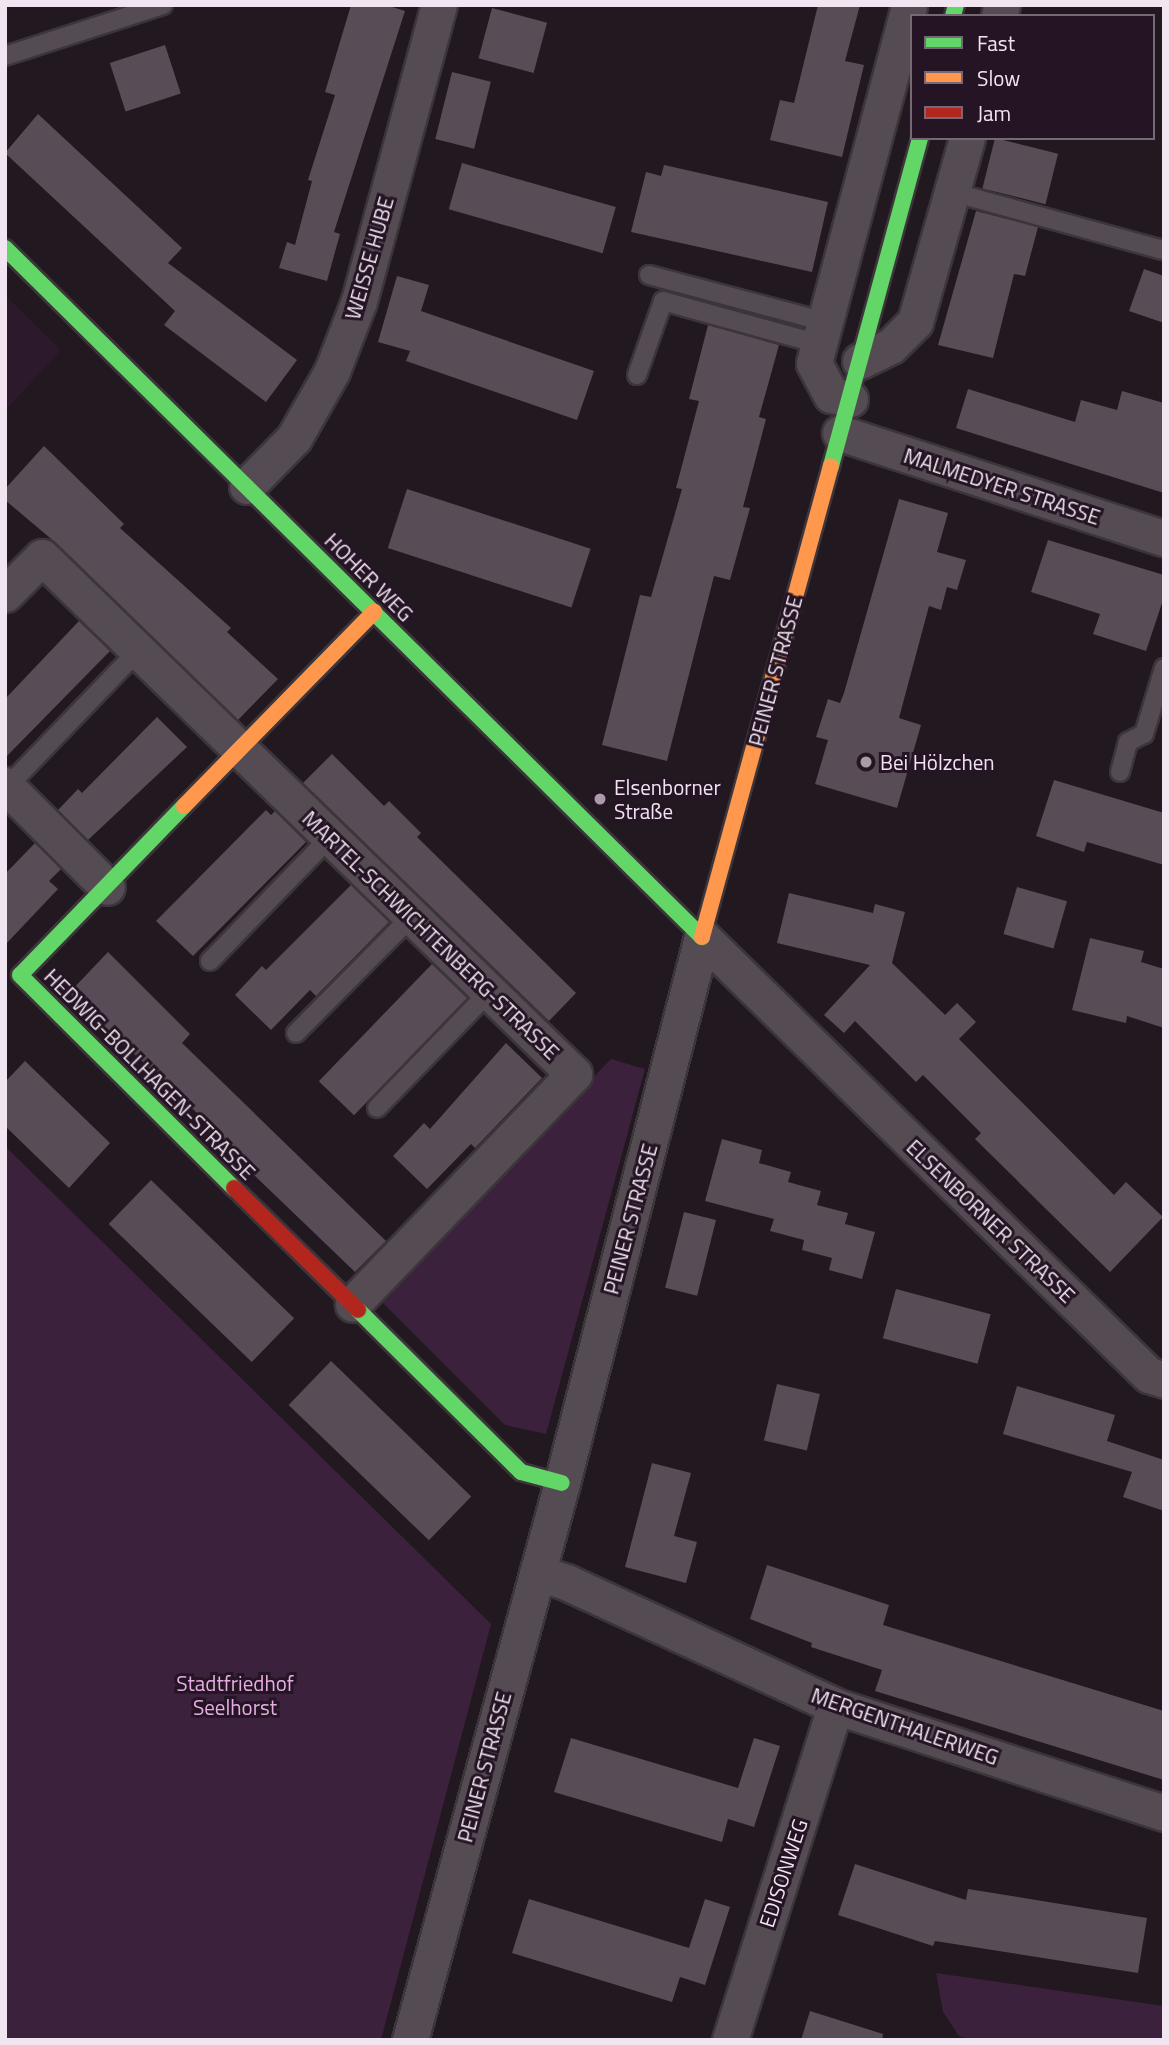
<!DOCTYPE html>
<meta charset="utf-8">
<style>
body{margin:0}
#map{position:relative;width:1169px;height:2045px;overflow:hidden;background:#221820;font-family:"Titillium Web",sans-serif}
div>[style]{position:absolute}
.built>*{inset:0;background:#2c192c}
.green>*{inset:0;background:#3b213b}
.building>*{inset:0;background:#584d57;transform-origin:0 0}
.roads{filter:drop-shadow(2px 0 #3c353b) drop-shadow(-2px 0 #3c353b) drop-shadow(0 2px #3c353b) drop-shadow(0 -2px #3c353b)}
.lane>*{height:18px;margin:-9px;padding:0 9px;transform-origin:9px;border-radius:9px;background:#544c52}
.street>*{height:35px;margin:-17.5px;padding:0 17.5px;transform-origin:17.5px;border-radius:17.5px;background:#544c52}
.fast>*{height:16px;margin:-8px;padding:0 8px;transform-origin:8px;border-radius:8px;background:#63d668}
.slow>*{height:16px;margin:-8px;padding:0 8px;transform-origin:8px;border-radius:8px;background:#ff974d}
.jam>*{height:16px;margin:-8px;padding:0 8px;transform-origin:8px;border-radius:8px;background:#b3261e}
.dots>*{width:19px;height:19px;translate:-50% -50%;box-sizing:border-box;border:4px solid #251524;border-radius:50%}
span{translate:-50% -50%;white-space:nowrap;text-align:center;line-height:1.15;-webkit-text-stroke:6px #251524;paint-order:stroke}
.street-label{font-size:21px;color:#f0e5f0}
.poi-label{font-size:21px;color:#f0e5f0}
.left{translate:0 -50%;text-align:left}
.park-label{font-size:21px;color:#e6ade4}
.frame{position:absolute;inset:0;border:7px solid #f0e5f0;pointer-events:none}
.legend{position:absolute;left:910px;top:14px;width:245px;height:126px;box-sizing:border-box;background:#251524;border:2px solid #766876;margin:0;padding:9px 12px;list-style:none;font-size:21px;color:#f0e5f0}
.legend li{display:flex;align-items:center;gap:14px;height:35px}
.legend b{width:35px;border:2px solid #766876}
</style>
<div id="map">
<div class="built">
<div style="clip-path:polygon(5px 295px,61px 350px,5px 411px)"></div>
</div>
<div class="green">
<div style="clip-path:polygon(611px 1059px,645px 1069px,546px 1434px,505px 1425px,377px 1297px)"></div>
<div style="clip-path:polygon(5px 1146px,491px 1624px,381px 2040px,5px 2040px)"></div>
<div style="clip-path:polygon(936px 1973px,1164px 2006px,1164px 2040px,971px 2040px,959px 2036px,943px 2012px)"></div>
</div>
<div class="building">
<div style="clip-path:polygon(351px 5px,386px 5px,405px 11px,334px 232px,340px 234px,327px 281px,279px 268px,287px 242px,295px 245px,312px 181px,308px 180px,335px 95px,325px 92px)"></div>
<div style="clip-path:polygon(818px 5px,860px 5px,845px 61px,864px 65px,842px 157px,770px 140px,780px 100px,794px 103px)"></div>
<div style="left:492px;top:8px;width:57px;height:52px;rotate:15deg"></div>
<div style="left:165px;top:45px;width:51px;height:58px;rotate:72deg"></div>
<div style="left:452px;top:72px;width:40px;height:69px;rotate:14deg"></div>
<div style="clip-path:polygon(38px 114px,182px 248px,168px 263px,297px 360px,266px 402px,164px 325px,175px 311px,5px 153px)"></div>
<div style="left:995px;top:138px;width:65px;height:52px;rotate:14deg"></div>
<div style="left:462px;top:163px;width:160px;height:48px;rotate:16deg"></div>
<div style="clip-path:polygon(664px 165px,828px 202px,812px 272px,631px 232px,646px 172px,661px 176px)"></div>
<div style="clip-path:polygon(976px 211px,1038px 227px,1025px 276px,1014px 274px,993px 358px,938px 345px)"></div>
<div style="clip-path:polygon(1144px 269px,1164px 276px,1164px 323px,1129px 311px)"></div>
<div style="clip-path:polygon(397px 276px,429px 285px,421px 311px,594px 371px,577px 420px,406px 361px,410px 351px,378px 342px)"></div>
<div style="clip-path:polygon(708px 325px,779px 345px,759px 417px,766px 419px,743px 507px,750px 508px,730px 580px,714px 576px,667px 761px,602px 745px,640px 595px,651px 597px,682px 489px,676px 488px,699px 401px,689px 399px)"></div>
<div style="clip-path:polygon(968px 389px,1075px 422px,1081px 400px,1117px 410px,1122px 391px,1164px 403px,1164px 493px,956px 428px)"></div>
<div style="clip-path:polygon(44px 446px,124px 524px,120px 528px,231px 628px,227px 632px,278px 679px,238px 720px,56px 543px,5px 500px,5px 489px)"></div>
<div style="left:407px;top:489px;width:193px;height:62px;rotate:18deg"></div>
<div style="clip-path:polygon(899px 499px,948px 513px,937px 552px,966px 560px,957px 590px,947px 587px,941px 610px,929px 606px,899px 718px,921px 725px,897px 808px,815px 784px,828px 740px,816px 737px,828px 699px,840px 703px,844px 693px)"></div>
<div style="clip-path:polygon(1048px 540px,1164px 575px,1164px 597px,1146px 651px,1093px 634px,1100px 614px,1031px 592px)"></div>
<div style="clip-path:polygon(79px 621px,110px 651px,5px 758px,5px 699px)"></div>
<div style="clip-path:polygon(157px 717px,187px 747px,88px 840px,58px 810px,78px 789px,82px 793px)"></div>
<div style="clip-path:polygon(332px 754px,384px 806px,389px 801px,421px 833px,417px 837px,576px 993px,549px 1021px,303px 783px)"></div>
<div style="clip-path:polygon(1054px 780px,1164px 813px,1164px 865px,1087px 842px,1084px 852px,1036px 836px)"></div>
<div style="clip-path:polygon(266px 810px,271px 815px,275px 811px,306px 842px,193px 956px,156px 921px)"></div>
<div style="clip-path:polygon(35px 843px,61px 869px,49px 881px,58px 889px,5px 945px,5px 874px)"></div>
<div style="clip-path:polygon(351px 885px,389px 922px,316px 996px,310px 990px,271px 1030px,235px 995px,262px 966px,266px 970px)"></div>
<div style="left:1017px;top:887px;width:52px;height:49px;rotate:16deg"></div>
<div style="clip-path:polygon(789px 893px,873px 913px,875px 904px,905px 912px,892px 963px,945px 1015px,957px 1003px,976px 1022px,959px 1039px,1114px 1195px,1126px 1182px,1163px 1217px,1110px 1272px,975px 1139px,981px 1133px,923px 1075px,916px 1082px,855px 1021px,844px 1033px,824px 1015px,870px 965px,777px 943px)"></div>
<div style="clip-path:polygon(1090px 938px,1144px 951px,1141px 962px,1164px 969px,1164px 1028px,1127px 1016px,1126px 1023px,1072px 1010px)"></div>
<div style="clip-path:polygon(108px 952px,190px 1034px,182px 1043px,386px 1241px,355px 1272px,208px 1131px,212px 1127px,69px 993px)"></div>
<div style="left:432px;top:964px;width:49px;height:163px;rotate:44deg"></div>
<div style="clip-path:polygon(506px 1043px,542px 1078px,475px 1148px,471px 1144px,427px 1189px,393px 1156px,424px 1123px,430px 1129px)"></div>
<div style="clip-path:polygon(25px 1061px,110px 1143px,69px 1188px,5px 1126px,5px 1082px)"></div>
<div style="clip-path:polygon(722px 1139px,762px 1150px,759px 1163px,791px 1172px,788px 1182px,821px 1191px,817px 1205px,848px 1213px,845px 1224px,875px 1232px,862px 1279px,829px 1270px,832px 1258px,802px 1250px,804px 1240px,770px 1231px,774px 1219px,705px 1201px)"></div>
<div style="left:151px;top:1180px;width:199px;height:61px;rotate:44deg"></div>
<div style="left:684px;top:1212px;width:33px;height:78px;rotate:14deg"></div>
<div style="left:896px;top:1289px;width:98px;height:51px;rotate:15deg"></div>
<div style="left:331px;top:1361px;width:195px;height:61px;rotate:44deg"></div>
<div style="left:777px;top:1384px;width:44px;height:58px;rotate:13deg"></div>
<div style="clip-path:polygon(1017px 1386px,1115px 1415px,1107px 1441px,1164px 1460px,1164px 1511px,1123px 1497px,1132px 1472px,1003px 1434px)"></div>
<div style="clip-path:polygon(652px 1463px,691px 1473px,674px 1536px,697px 1542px,686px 1583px,625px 1567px)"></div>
<div style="clip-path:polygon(767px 1565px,889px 1605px,883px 1625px,1164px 1711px,1164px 1780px,875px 1691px,882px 1670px,811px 1647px,812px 1643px,750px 1619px)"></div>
<div style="clip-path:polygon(571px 1738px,738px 1788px,754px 1738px,780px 1746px,754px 1827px,728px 1819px,722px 1842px,554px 1792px)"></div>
<div style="clip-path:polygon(855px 1864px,966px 1900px,968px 1889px,1147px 1918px,1138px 1973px,935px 1941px,933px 1946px,838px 1915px)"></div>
<div style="clip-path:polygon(529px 1899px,689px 1948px,705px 1899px,730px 1907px,705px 1985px,680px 1977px,672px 2002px,512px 1953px)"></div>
<div style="clip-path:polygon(810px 2011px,883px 2034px,882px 2040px,801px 2040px)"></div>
</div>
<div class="roads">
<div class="lane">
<div style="left:5px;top:56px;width:166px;rotate:-17.9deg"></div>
<div style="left:952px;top:192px;width:218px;rotate:15.4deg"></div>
<div style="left:649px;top:275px;width:183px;rotate:14.9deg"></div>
<div style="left:637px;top:375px;width:78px;rotate:-70.6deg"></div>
<div style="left:663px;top:301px;width:162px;rotate:15.4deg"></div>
<div style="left:1120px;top:772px;width:31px;rotate:-75deg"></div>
<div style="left:1128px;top:742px;width:18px;rotate:-27deg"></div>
<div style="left:1144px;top:734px;width:69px;rotate:-73.1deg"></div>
<div style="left:7px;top:787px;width:189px;rotate:-46.1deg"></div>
<div style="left:210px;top:961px;width:173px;rotate:-45.9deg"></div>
<div style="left:296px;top:1033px;width:165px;rotate:-45.2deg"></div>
<div style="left:377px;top:1108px;width:161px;rotate:-46deg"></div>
</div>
<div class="street">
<div style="left:999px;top:16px;width:11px;rotate:-75deg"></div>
<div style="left:860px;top:361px;width:34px;rotate:-26deg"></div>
<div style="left:891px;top:346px;width:34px;rotate:-45deg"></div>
<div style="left:915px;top:322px;width:191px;rotate:-74.2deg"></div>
<div style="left:850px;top:399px;width:19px;rotate:-168deg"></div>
<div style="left:831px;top:395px;width:36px;rotate:-118deg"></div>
<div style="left:814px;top:363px;width:370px;rotate:-75.1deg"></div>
<div style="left:840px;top:433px;width:341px;rotate:18deg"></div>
<div style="left:247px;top:486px;width:67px;rotate:-45.6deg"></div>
<div style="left:294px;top:438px;width:77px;rotate:-60.4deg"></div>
<div style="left:332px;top:371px;width:75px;rotate:-68.9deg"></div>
<div style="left:359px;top:301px;width:307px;rotate:-74.9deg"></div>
<div style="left:5px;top:594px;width:52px;rotate:-45deg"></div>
<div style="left:42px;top:557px;width:742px;rotate:44.18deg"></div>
<div style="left:574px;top:1074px;width:319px;rotate:133.9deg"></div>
<div style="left:5px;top:785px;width:144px;rotate:45deg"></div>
<div style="left:702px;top:937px;width:626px;rotate:44.42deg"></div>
<div style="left:1149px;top:1375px;width:16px;rotate:18deg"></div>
<div style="left:537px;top:1573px;width:30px;rotate:17deg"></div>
<div style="left:566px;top:1582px;width:296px;rotate:24.7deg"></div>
<div style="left:835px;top:1706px;width:346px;rotate:18deg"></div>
<div style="left:410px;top:2040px;width:577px;rotate:-74.74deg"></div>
<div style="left:562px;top:1483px;width:564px;rotate:-75.62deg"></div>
<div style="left:730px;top:2040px;width:350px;rotate:-72.5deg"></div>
</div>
<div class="fast">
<div style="left:953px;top:16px;width:11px;rotate:-75deg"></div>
<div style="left:5px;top:248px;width:980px;rotate:44.67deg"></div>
<div style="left:831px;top:466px;width:340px;rotate:-74.8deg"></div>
<div style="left:184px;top:806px;width:235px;rotate:134.1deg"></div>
<div style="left:20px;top:975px;width:302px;rotate:44.9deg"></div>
<div style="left:358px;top:1310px;width:230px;rotate:44.8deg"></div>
<div style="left:521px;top:1472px;width:42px;rotate:15deg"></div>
</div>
<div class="slow">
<div style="left:184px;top:806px;width:272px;rotate:-45.6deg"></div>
<div style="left:702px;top:937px;width:488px;rotate:-74.7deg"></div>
</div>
<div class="jam">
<div style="left:234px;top:1188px;width:174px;rotate:44.5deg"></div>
</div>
</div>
<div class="dots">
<div style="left:866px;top:762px;background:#a89da7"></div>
<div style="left:600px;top:799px;background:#a89da7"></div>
</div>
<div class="street-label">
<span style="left:369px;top:258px;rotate:-74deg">WEISSE HUBE</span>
<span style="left:1002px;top:486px;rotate:18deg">MALMEDYER STRASSE</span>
<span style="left:369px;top:577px;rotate:45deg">HOHER WEG</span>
<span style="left:775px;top:671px;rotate:-75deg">PEINER STRASSE</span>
<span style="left:431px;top:935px;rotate:44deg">MARTEL-SCHWICHTENBERG-STRASSE</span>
<span style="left:150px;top:1074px;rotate:45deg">HEDWIG-BOLLHAGEN-STRASSE</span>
<span style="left:630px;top:1219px;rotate:-75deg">PEINER STRASSE</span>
<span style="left:991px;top:1221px;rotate:44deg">ELSENBORNER STRASSE</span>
<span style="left:905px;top:1726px;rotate:19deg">MERGENTHALERWEG</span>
<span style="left:484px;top:1767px;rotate:-75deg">PEINER STRASSE</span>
<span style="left:783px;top:1873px;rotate:-72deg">EDISONWEG</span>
</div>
<div class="poi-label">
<span class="left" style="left:880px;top:762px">Bei Hölzchen</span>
<span class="left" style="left:614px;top:799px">Elsenborner<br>Straße</span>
</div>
<div class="park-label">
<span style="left:235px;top:1695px">Stadtfriedhof<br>Seelhorst</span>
</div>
<div class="frame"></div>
<ul class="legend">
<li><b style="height:9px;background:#63d668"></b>Fast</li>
<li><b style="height:9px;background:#ff974d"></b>Slow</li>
<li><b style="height:9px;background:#b3261e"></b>Jam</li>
</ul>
</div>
